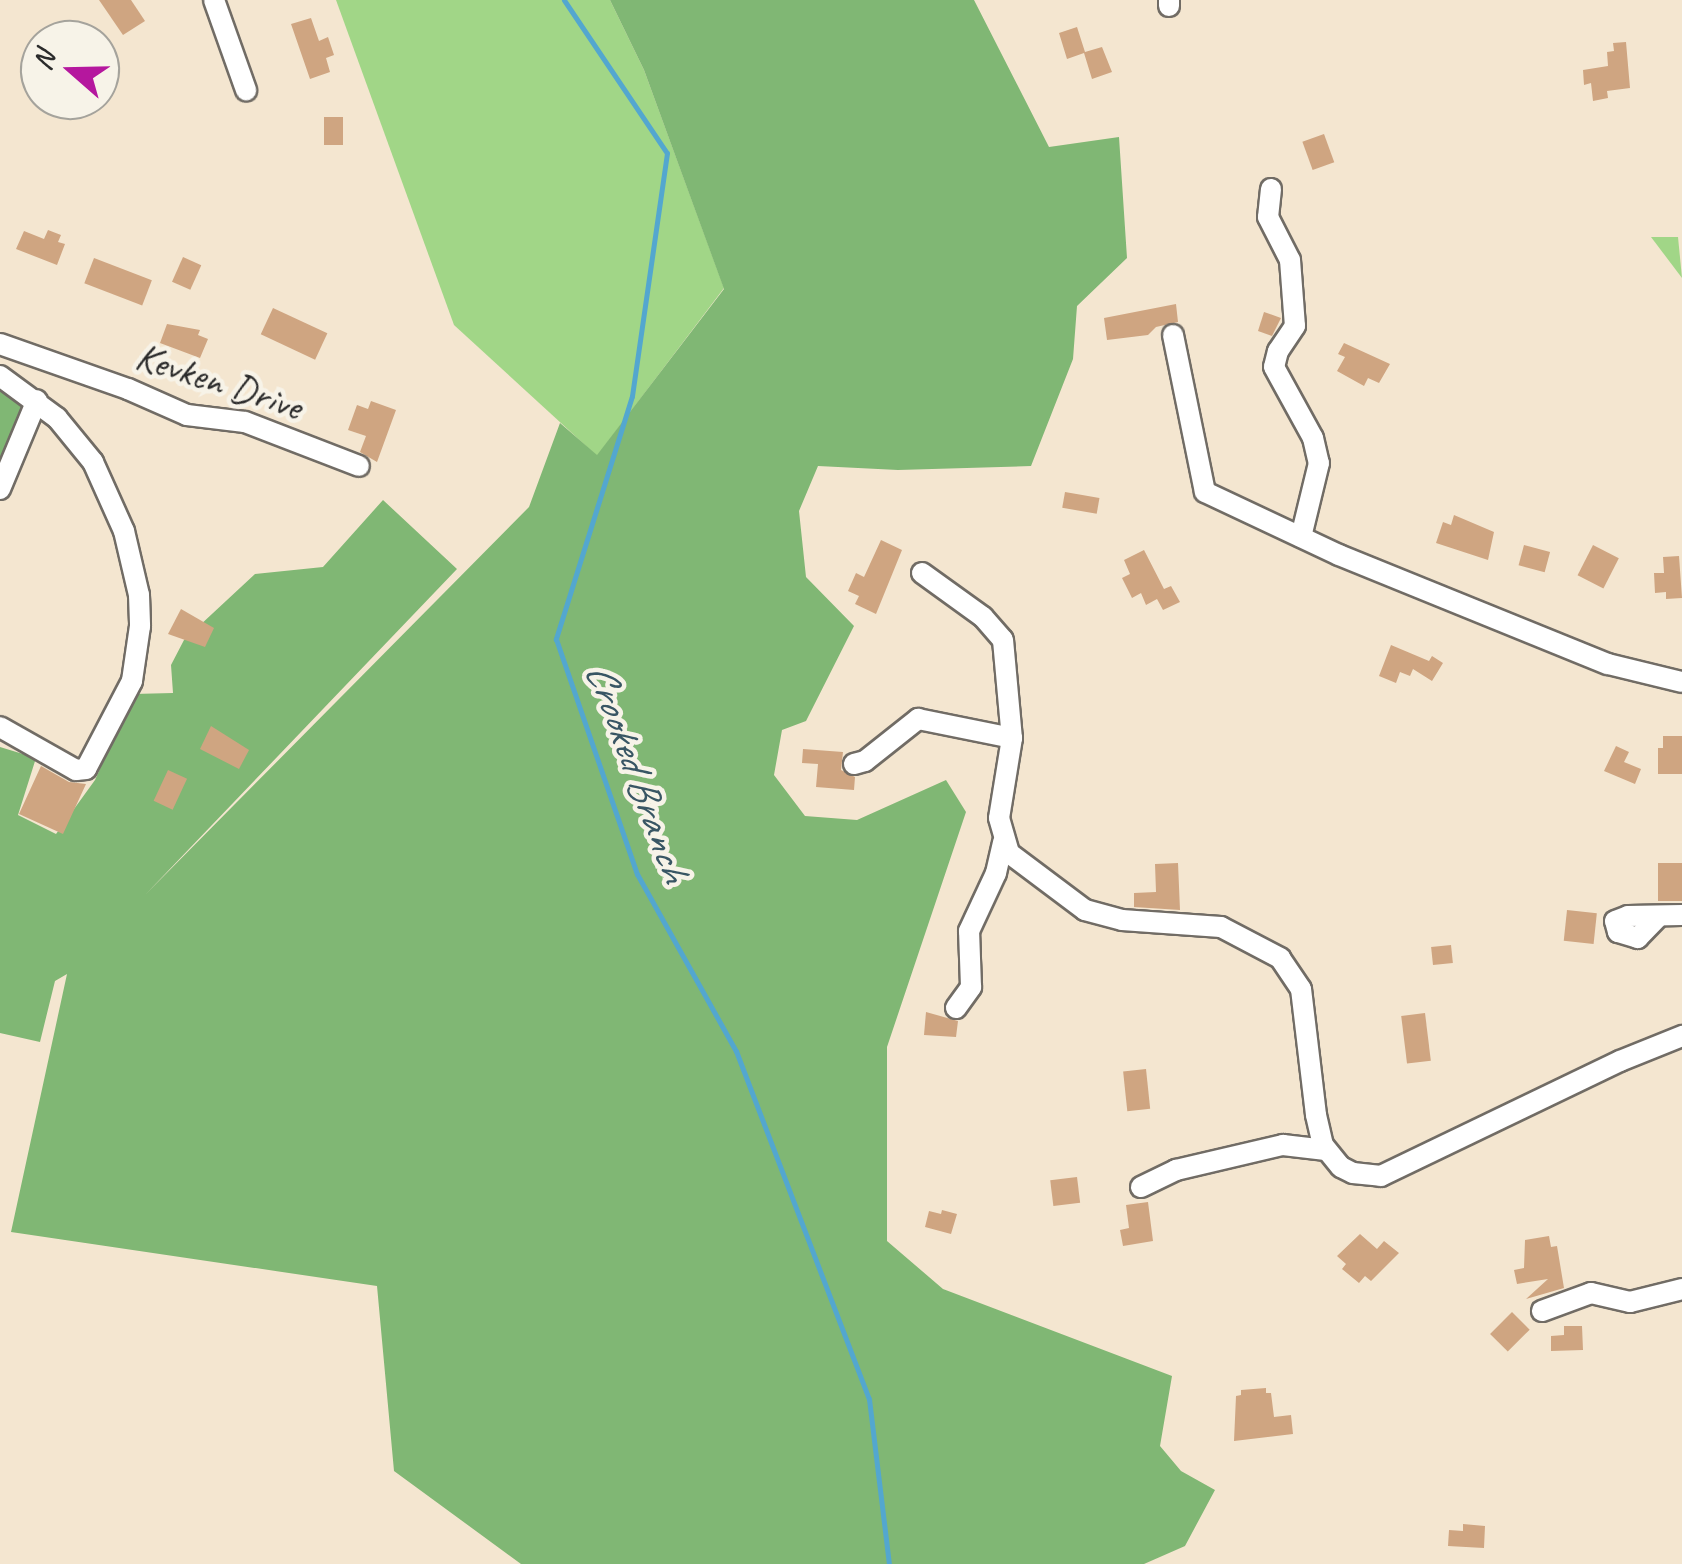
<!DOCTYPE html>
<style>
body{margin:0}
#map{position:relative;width:1682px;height:1564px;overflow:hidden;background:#f4e6d0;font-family:Caveat,sans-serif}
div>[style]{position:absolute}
.green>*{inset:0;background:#a1d687}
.forest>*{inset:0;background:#80b774}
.stream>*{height:5px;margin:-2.5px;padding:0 2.5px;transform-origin:2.5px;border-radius:2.5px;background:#53a7cf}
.building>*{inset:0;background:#cfa581;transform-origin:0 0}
.roads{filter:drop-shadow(2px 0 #716c65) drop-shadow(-2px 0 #716c65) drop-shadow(0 2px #716c65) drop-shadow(0 -2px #716c65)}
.minor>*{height:20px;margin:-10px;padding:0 10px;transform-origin:10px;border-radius:10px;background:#fff}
span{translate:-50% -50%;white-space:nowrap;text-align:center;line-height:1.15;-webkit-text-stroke:9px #f7f3e8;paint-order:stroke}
.street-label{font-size:40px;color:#2b2b2b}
.water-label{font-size:42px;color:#395664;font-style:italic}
.north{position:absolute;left:20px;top:20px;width:100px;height:100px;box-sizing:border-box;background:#f7f3e8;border:2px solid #a5a39c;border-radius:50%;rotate:290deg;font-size:28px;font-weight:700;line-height:40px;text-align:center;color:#2b2b2b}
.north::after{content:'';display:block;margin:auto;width:35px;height:45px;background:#b5179e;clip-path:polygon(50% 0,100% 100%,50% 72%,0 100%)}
</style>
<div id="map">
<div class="green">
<div style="clip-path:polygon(336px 0,610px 0,644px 70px,724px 288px,597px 456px,454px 325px)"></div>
<div style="clip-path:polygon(1651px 237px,1678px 237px,1682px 278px)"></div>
</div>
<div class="forest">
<div style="clip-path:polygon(610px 0,974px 0,1049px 147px,1119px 137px,1127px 258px,1077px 306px,1073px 359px,1031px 466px,898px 470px,818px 466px,799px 511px,806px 577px,854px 626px,806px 721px,782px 730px,774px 775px,805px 816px,857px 820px,946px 780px,966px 812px,887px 1047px,887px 1241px,943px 1289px,1172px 1376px,1160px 1446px,1181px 1471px,1215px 1490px,1185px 1546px,1144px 1564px,521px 1564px,394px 1471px,377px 1286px,11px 1232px,67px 974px,55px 981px,40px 1042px,0 1033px,0 747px,36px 758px,18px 815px,56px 834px,95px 780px,133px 694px,173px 693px,171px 665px,184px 640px,255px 574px,323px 567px,383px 500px,457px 569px,145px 895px,529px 507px,560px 423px,597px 455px,724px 289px,644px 70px)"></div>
<div style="clip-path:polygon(0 387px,26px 404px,0 469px)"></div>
</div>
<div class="stream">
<div style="left:564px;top:0;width:184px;rotate:56.1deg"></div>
<div style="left:667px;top:153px;width:246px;rotate:98.2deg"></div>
<div style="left:632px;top:396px;width:255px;rotate:107.4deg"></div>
<div style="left:556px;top:639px;width:249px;rotate:71deg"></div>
<div style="left:637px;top:874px;width:203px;rotate:60.8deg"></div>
<div style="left:736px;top:1051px;width:373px;rotate:69.1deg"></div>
<div style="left:869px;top:1399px;width:166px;rotate:83.1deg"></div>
</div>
<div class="building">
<div style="clip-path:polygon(99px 0,131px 0,145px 21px,123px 35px)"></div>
<div style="clip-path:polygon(311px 18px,319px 41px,328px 37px,334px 55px,326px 58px,330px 72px,310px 79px,291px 24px)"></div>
<div style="clip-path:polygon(1077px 27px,1085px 52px,1102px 47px,1112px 72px,1092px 79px,1084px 53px,1067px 59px,1059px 33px)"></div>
<div style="clip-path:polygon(1626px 42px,1630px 88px,1607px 91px,1608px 98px,1593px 101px,1591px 83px,1584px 85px,1583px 70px,1608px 66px,1607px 52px,1614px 51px,1613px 43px)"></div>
<div style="left:324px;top:117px;width:19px;height:28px"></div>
<div style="left:1324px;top:134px;width:30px;height:23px;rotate:70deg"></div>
<div style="clip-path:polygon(48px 230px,61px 235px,58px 242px,65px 244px,57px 265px,16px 249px,24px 231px,44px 239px)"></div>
<div style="left:183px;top:257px;width:20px;height:27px;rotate:24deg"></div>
<div style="left:94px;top:258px;width:62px;height:27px;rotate:21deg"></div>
<div style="clip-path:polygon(1176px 304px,1178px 322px,1156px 327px,1148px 335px,1107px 340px,1104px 318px)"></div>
<div style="left:273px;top:308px;width:60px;height:29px;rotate:25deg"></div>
<div style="clip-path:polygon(1264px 312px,1281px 318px,1272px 336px,1258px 331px)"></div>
<div style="clip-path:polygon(167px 324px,200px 330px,198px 335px,208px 339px,200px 358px,160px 343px)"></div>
<div style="clip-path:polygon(1344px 343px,1390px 364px,1379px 383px,1368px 378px,1364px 386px,1337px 371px,1345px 357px,1338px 354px)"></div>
<div style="clip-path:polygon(371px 401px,396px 410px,377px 462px,360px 452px,366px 436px,348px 430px,357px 405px,368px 409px)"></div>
<div style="left:1065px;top:492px;width:35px;height:16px;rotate:10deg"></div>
<div style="clip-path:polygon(1454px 515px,1494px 532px,1488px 560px,1436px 543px,1443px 522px,1451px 525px)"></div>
<div style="clip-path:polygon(881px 540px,902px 550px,876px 614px,855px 604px,859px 596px,848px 591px,856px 573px,864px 577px)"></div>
<div style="left:1524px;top:545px;width:27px;height:21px;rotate:15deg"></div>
<div style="left:1593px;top:545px;width:29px;height:34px;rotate:27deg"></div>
<div style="clip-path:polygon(1144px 550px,1164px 589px,1171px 586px,1180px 602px,1163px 610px,1157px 599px,1146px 605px,1141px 593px,1132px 598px,1122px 578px,1130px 574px,1124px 560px)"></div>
<div style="clip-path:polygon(1679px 556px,1682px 598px,1666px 599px,1666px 592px,1655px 593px,1654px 573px,1664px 573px,1663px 557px)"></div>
<div style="clip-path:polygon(181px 609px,214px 628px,205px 647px,168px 634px)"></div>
<div style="clip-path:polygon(1391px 645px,1429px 661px,1432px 656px,1443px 663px,1432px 681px,1413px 669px,1410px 676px,1400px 672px,1396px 683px,1379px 676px)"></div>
<div style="clip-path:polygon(211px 726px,249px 750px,239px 769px,200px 749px)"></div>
<div style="clip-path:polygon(1663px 736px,1682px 736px,1682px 774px,1658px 774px,1658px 748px,1663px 748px)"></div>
<div style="clip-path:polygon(1616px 746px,1629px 752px,1624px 762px,1641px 769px,1635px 784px,1604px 771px)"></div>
<div style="clip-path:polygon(803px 749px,843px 752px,841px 770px,855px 777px,854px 790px,816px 787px,818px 764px,802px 763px)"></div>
<div style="clip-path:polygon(41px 766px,69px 782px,86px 784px,63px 834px,19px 814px)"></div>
<div style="left:168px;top:770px;width:21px;height:34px;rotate:25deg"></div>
<div style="clip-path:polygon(1178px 863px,1180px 910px,1134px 907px,1134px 893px,1156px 892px,1155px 864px)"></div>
<div style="left:1682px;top:863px;width:38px;height:24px;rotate:90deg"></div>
<div style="left:1567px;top:910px;width:30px;height:31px;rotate:6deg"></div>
<div style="left:1451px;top:945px;width:18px;height:20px;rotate:84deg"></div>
<div style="clip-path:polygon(926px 1012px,958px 1021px,956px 1037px,924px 1035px)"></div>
<div style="left:1425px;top:1013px;width:48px;height:24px;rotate:83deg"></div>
<div style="left:1146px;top:1069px;width:40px;height:23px;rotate:84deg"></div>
<div style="left:1077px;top:1177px;width:26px;height:27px;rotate:83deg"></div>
<div style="clip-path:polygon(1148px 1202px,1153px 1241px,1123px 1246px,1120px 1230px,1129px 1228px,1126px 1205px)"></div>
<div style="clip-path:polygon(942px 1210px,957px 1214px,951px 1234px,925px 1227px,929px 1211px,941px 1214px)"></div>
<div style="clip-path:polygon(1360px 1234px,1377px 1249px,1384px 1241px,1399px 1253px,1371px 1281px,1365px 1276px,1359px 1283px,1342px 1269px,1346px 1264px,1337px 1256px)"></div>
<div style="clip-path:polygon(1549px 1236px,1551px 1247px,1557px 1246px,1564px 1288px,1526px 1299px,1548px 1279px,1517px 1284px,1514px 1270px,1524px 1268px,1525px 1240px)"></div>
<div style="left:1512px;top:1312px;width:25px;height:31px;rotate:45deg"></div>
<div style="clip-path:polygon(1564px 1326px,1582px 1326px,1583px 1350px,1551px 1351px,1551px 1336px,1564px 1335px)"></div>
<div style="clip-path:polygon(1266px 1388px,1266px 1393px,1271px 1393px,1274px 1417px,1291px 1415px,1293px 1434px,1234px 1441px,1236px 1396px,1241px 1395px,1241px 1390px)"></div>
<div style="clip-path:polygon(1463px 1524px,1485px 1526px,1484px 1548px,1448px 1546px,1449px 1530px,1463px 1531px)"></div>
</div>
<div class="roads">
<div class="minor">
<div style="left:214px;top:0;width:96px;rotate:70.4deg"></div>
<div style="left:1169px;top:0;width:6px;rotate:90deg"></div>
<div style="left:1271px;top:189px;width:28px;rotate:96deg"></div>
<div style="left:1268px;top:217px;width:48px;rotate:62.9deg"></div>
<div style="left:1290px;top:260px;width:66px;rotate:85.7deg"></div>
<div style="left:1295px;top:326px;width:30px;rotate:124deg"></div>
<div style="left:1278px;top:351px;width:16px;rotate:104deg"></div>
<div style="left:1274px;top:367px;width:81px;rotate:61.2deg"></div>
<div style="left:1313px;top:438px;width:26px;rotate:77deg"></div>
<div style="left:1319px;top:463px;width:76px;rotate:103.7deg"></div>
<div style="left:1173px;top:335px;width:160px;rotate:78.5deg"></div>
<div style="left:1205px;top:492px;width:148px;rotate:25.2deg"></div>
<div style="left:1339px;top:555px;width:290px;rotate:22.1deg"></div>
<div style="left:1608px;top:664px;width:76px;rotate:13.7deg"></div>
<div style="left:0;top:344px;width:136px;rotate:19.4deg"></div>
<div style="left:128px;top:389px;width:64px;rotate:23.8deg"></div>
<div style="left:187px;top:415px;width:58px;rotate:6.9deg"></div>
<div style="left:245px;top:422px;width:122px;rotate:21.1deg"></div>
<div style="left:0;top:376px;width:71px;rotate:36.4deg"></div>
<div style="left:57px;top:418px;width:57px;rotate:50.7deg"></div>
<div style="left:93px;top:462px;width:76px;rotate:65.8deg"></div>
<div style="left:124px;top:531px;width:66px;rotate:76.8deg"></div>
<div style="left:139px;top:595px;width:31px;rotate:88deg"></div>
<div style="left:140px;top:626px;width:56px;rotate:98.3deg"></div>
<div style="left:132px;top:681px;width:99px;rotate:117.6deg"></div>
<div style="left:86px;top:769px;width:10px;rotate:174deg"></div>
<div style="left:76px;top:770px;width:87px;rotate:-150.5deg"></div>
<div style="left:0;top:489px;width:96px;rotate:-67.4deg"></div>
<div style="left:922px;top:573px;width:75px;rotate:35.8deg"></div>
<div style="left:983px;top:617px;width:30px;rotate:49deg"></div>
<div style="left:1003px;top:640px;width:98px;rotate:84.8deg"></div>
<div style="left:1012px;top:738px;width:81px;rotate:99.2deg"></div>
<div style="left:999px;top:818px;width:36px;rotate:74deg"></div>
<div style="left:1009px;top:853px;width:95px;rotate:36.9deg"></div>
<div style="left:1085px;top:910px;width:38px;rotate:15deg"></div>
<div style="left:1122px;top:920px;width:99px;rotate:4deg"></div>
<div style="left:1221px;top:927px;width:67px;rotate:27.7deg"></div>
<div style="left:1280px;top:958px;width:37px;rotate:56deg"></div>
<div style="left:1301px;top:989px;width:127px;rotate:83.2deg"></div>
<div style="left:1316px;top:1115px;width:31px;rotate:77deg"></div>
<div style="left:1323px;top:1145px;width:28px;rotate:51deg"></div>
<div style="left:1341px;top:1167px;width:13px;rotate:27deg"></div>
<div style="left:1353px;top:1173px;width:28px;rotate:6deg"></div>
<div style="left:1381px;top:1176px;width:265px;rotate:-25.7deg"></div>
<div style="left:1620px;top:1061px;width:67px;rotate:-22deg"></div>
<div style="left:854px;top:764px;width:11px;rotate:-15deg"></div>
<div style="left:865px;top:761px;width:68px;rotate:-38.4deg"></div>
<div style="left:918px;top:719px;width:96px;rotate:11.4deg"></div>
<div style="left:1657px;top:918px;width:28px;rotate:134deg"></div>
<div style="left:1638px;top:938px;width:21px;rotate:-163deg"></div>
<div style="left:1618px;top:932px;width:11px;rotate:-105deg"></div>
<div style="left:1615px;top:921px;width:14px;rotate:-21deg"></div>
<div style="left:1628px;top:916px;width:54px;rotate:-1.1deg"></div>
<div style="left:956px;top:1008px;width:26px;rotate:-54deg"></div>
<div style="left:971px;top:987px;width:56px;rotate:-92deg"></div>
<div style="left:969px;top:931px;width:64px;rotate:-65deg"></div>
<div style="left:996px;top:873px;width:32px;rotate:-77deg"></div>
<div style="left:1141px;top:1187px;width:39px;rotate:-26deg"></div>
<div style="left:1176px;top:1170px;width:110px;rotate:-13.2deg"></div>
<div style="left:1283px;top:1145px;width:43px;rotate:6.6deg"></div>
<div style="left:1542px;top:1311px;width:52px;rotate:-20.2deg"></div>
<div style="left:1591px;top:1293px;width:40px;rotate:13deg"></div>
<div style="left:1630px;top:1302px;width:54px;rotate:-14deg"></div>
</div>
</div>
<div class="street-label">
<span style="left:219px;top:381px;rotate:18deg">Kevken Drive</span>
</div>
<div class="water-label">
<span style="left:637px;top:772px;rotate:70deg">Crooked Branch</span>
</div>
<div class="north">N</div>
</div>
